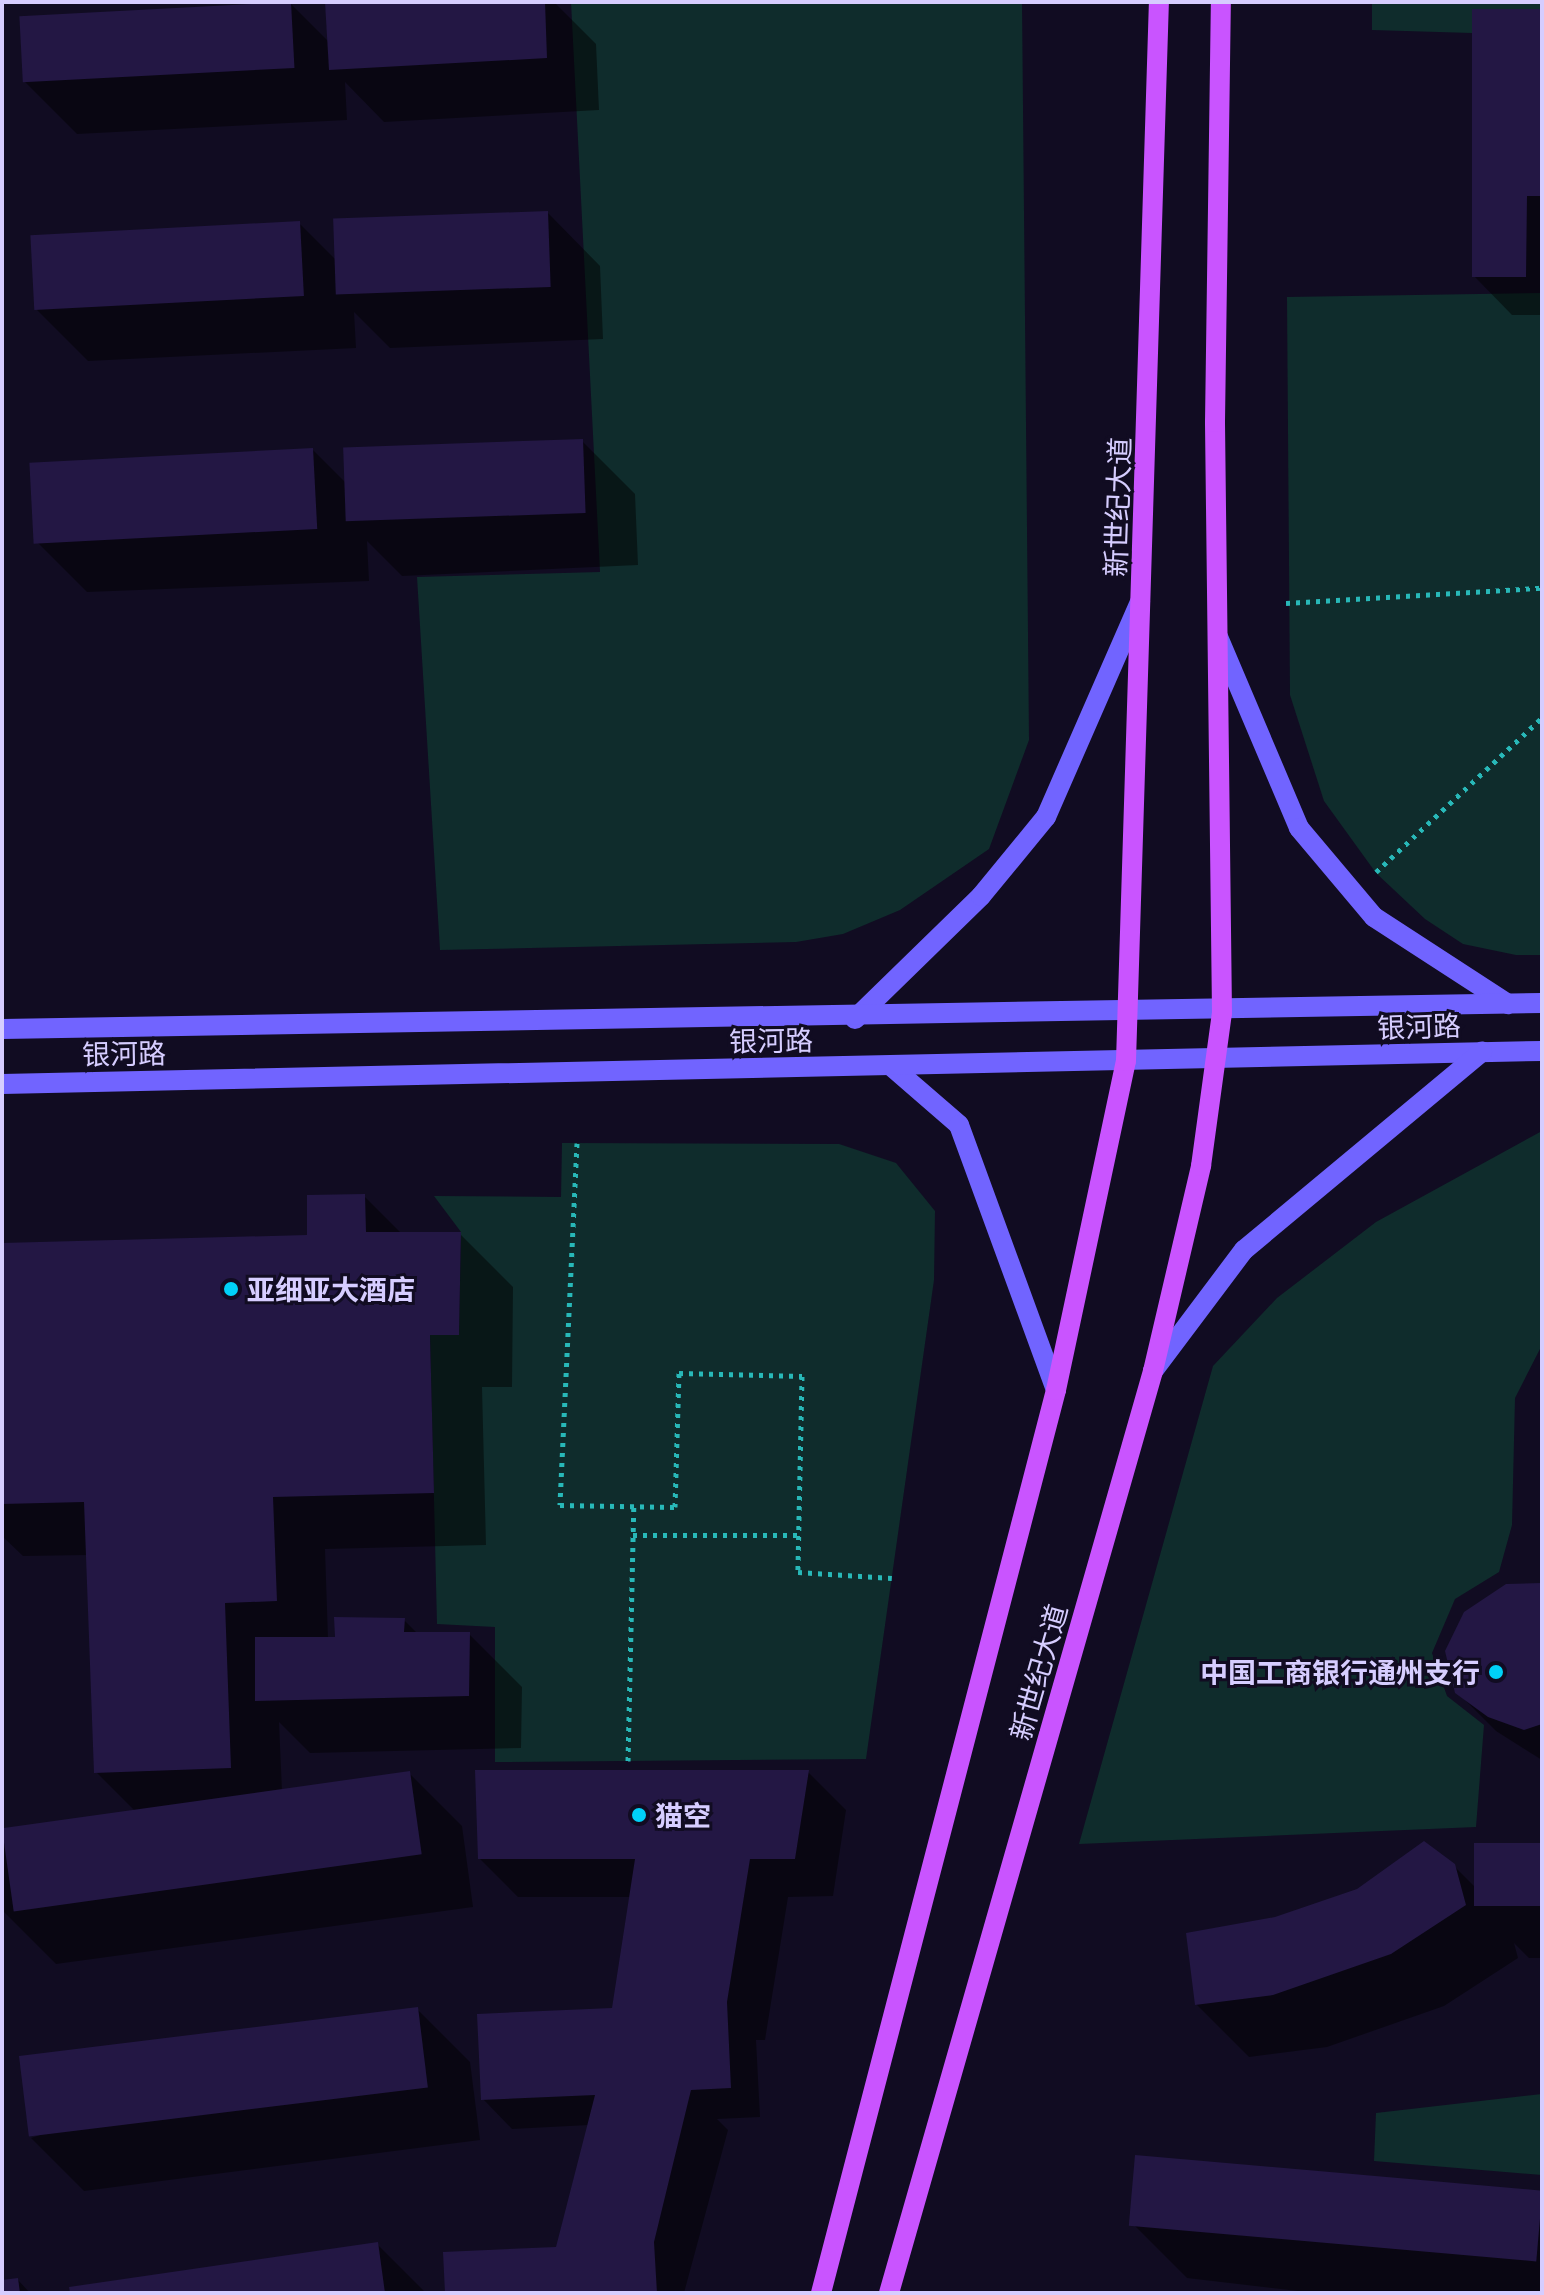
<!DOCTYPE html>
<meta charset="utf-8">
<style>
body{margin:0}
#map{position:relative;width:1544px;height:2295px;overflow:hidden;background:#110c22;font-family:"Exo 2","Noto Sans SC",sans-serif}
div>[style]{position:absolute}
.green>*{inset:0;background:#0f2c2c}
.shadow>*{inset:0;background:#0007}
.building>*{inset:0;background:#231744;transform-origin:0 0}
.path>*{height:5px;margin-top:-2.5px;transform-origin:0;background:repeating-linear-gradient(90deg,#28b8b8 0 4px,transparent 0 10px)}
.secondary>*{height:20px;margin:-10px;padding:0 10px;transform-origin:10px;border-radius:10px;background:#7164ff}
.primary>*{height:20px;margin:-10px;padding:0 10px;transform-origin:10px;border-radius:10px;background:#c954ff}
.dots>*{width:22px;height:22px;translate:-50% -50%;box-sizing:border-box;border:4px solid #110c22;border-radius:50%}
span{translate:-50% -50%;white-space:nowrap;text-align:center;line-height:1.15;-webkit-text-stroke:6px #110c22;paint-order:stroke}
.street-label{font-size:28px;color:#d6cdff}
.poi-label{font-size:28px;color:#d6cdff;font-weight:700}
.left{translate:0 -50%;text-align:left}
.right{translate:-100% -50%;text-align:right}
.frame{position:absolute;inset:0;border:4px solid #d6cdff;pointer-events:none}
</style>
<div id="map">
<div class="green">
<div style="clip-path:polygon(571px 2px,1022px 2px,1029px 740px,989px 849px,900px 910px,843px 934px,796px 942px,440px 950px,417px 577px,600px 572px)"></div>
<div style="clip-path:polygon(1372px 2px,1542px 2px,1542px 9px,1472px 9px,1472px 33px,1372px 30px)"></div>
<div style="clip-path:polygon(1542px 293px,1542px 955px,1516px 955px,1463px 944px,1425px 919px,1376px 873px,1324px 801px,1290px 695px,1287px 297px)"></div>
<div style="clip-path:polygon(1542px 1131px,1542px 1345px,1515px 1398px,1512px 1525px,1499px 1572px,1455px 1599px,1432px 1653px,1447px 1696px,1484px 1725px,1476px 1827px,1079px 1844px,1213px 1366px,1277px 1298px,1376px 1222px)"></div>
<div style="clip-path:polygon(562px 1143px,839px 1144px,896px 1163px,935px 1211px,934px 1280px,866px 1759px,495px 1762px,495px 1627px,437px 1624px,430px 1335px,459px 1334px,461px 1232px,434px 1196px,561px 1197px)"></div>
<div style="clip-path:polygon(1542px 2094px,1542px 2175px,1374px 2161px,1376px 2113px)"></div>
</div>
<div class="shadow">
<div style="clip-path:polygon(349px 2px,554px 2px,596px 44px,599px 110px,384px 122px,345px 82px,347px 120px,77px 134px,24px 81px,290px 3px,330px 43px)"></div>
<div style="clip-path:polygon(1542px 11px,1542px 315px,1512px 315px,1474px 276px)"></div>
<div style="clip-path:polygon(548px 213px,600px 266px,603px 339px,390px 348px,354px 312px,356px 348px,88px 361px,35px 308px,300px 224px,336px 260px)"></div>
<div style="clip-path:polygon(582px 441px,635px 494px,638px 565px,402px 576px,367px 541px,369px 581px,87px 592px,34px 539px,313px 450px,347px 484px)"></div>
<div style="clip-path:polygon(364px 1196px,402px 1234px,460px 1234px,513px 1287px,512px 1387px,482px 1387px,486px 1545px,325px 1549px,328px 1639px,404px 1620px,418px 1634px,469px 1634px,522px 1687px,521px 1748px,310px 1753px,279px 1722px,282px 1791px,409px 1773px,462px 1826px,473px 1907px,56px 1964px,3px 1911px,2px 1829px,135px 1811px,96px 1772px,88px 1555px,23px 1556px,2px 1536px,2px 1247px,309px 1237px)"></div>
<div style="clip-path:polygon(1542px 1585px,1542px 1760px,1496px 1731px,1457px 1692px)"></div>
<div style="clip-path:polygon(808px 1772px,846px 1810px,833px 1896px,788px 1897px,765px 2040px,756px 2040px,760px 2117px,717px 2119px,728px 2130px,684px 2293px,447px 2293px,558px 2249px,589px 2125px,512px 2129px,483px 2099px,614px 2010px,631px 1897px,518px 1897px,480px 1859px)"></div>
<div style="clip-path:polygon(1542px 1845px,1542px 1958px,1529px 1958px,1514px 1943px,1518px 1958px,1444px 2006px,1327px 2047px,1249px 2057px,1196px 2004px,1275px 1919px,1454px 1866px,1476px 1888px)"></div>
<div style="clip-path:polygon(417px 2009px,470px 2062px,480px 2140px,84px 2191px,31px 2138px)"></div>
<div style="clip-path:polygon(1542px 2196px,1542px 2293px,1315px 2293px,1187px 2278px,1134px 2225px)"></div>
<div style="clip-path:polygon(377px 2244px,426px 2293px,72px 2293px)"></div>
<div style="clip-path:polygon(18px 2280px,30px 2293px,2px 2293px,2px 2282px)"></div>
</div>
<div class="building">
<div style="left:291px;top:2px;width:66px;height:272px;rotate:87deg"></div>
<div style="clip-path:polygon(325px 2px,545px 2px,547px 58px,329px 70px)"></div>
<div style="clip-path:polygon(1472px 9px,1542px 9px,1542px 196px,1527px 196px,1526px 277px,1472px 277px)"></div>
<div style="left:548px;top:211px;width:76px;height:215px;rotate:88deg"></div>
<div style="left:300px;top:221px;width:75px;height:270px;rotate:87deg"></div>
<div style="left:583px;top:439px;width:74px;height:240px;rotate:88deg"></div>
<div style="left:313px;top:448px;width:81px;height:284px;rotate:87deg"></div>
<div style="clip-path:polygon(365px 1194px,366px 1232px,461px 1232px,459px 1335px,430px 1335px,434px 1493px,273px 1497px,277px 1601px,225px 1603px,231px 1768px,94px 1773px,84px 1502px,2px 1504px,2px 1243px,307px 1235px,307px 1195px)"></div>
<div style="clip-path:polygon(1542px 1583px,1542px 1724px,1524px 1730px,1488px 1717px,1455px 1693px,1445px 1651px,1464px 1612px,1506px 1584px)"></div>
<div style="clip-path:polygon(334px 1617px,405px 1618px,404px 1632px,470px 1632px,469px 1696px,255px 1701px,255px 1637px,335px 1637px)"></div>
<div style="clip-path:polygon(475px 1770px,809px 1770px,795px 1859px,750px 1859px,727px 2002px,731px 2088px,691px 2090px,654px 2242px,657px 2293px,445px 2293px,443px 2252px,556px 2247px,595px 2095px,481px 2100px,477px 2014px,612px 2008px,635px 1859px,478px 1859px)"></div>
<div style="left:410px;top:1771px;width:84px;height:412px;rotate:82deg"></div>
<div style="clip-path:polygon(1424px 1841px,1455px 1864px,1466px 1905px,1391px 1954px,1273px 1995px,1195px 2005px,1186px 1933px,1275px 1917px,1357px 1889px)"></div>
<div style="left:1474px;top:1843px;width:68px;height:63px"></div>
<div style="left:418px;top:2007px;width:81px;height:402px;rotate:83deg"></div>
<div style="left:1135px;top:2155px;width:409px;height:71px;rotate:5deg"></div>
<div style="clip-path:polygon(378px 2242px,385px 2293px,70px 2293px,69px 2287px)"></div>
<div style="clip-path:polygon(18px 2278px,20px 2293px,2px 2293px,2px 2280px)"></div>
</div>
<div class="path">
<div style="left:1286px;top:603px;width:256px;rotate:-3.4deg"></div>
<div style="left:1376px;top:872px;width:226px;rotate:-42.9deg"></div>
<div style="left:577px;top:1143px;width:362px;rotate:92.7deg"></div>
<div style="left:560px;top:1505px;width:115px;rotate:1deg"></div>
<div style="left:675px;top:1507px;width:134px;rotate:-88.3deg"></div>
<div style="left:679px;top:1373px;width:123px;rotate:1.4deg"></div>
<div style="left:802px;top:1376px;width:196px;rotate:91.2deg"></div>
<div style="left:798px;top:1572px;width:94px;rotate:3.7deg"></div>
<div style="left:633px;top:1535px;width:166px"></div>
<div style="left:628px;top:1761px;width:255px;rotate:-88.7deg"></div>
</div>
<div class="secondary">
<div style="left:1218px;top:637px;width:207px;rotate:67deg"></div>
<div style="left:1299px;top:828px;width:116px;rotate:49.9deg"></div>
<div style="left:1374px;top:917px;width:160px;rotate:33deg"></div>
<div style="left:855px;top:1019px;width:176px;rotate:-44.3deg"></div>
<div style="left:981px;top:896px;width:102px;rotate:-50.6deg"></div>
<div style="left:1046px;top:817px;width:235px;rotate:-66.4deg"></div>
<div style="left:2px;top:1029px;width:1540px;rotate:-0.97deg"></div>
<div style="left:891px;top:1066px;width:90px;rotate:40.9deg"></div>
<div style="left:959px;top:1125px;width:282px;rotate:69.9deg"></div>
<div style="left:2px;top:1084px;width:1540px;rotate:-1.23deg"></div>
<div style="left:1153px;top:1371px;width:151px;rotate:-53.1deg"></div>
<div style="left:1244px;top:1250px;width:310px;rotate:-39.8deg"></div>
</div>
<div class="primary">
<div style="left:821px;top:2293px;width:933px;rotate:-75.41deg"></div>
<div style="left:1056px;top:1390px;width:336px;rotate:-78deg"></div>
<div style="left:1126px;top:1061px;width:1060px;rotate:-88.22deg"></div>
<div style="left:889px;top:2293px;width:959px;rotate:-74.02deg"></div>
<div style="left:1153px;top:1371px;width:211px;rotate:-76.8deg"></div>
<div style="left:1201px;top:1166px;width:154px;rotate:-82.2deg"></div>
<div style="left:1222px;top:1013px;width:591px;rotate:-90.68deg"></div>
<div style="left:1215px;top:422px;width:420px;rotate:-89.2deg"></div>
</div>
<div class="dots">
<div style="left:231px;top:1289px;background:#00d1f8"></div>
<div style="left:1496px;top:1672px;background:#00d1f8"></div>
<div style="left:639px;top:1815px;background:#00d1f8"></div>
</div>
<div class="street-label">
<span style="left:1117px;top:507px;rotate:-88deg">新世纪大道</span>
<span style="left:1419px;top:1026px;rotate:-2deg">银河路</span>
<span style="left:771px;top:1040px;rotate:-1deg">银河路</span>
<span style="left:124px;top:1053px;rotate:-1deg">银河路</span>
<span style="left:1038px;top:1672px;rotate:-74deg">新世纪大道</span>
</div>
<div class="poi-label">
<span class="left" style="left:247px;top:1289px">亚细亚大酒店</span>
<span class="right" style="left:1480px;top:1672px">中国工商银行通州支行</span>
<span class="left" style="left:655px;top:1815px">猫空</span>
</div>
<div class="frame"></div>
</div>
